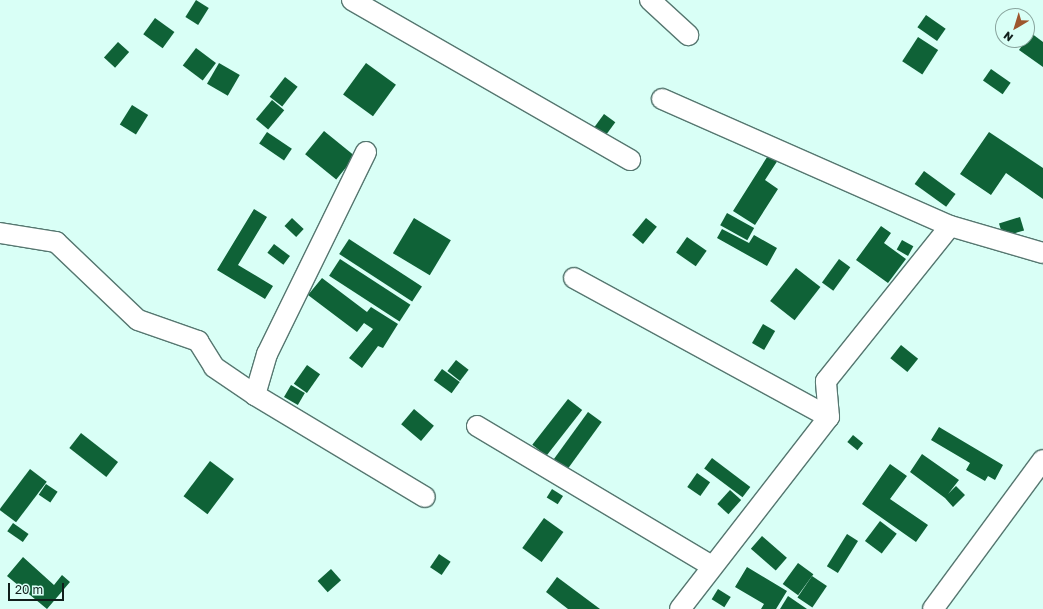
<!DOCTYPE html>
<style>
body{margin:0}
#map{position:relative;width:1043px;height:609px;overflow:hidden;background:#d9fff6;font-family:"Golos Text",sans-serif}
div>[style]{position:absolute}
.building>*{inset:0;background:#0f6237;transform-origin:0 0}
.roads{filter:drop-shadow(1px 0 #567770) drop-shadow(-1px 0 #567770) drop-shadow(0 1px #567770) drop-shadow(0 -1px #567770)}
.street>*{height:20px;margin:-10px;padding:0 10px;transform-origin:10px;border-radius:10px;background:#fff}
span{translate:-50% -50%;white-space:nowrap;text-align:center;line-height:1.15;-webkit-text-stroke:4px #d9fff6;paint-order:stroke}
.north{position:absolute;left:995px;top:8px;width:40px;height:40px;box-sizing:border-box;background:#d9fff6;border:1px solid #89a59e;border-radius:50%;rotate:218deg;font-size:11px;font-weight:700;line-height:16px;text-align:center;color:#101e1b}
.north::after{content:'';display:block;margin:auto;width:14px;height:18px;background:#9d562d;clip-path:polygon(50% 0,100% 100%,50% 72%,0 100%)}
.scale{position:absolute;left:8px;top:583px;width:56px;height:18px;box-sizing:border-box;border:2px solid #101e1b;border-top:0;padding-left:5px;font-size:12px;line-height:14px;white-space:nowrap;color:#101e1b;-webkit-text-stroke:3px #d9fff6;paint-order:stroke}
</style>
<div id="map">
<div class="building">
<div style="left:196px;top:0;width:15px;height:20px;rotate:32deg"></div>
<div style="left:926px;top:15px;width:24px;height:15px;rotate:35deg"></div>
<div style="left:155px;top:18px;width:24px;height:20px;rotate:36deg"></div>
<div style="clip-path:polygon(1031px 33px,1043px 42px,1043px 67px,1019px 50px)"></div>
<div style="left:918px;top:37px;width:24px;height:29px;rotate:33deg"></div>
<div style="left:118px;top:42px;width:15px;height:21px;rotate:42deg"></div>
<div style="left:196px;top:48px;width:25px;height:22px;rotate:37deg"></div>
<div style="left:219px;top:63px;width:24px;height:24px;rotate:30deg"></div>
<div style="left:366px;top:63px;width:37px;height:39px;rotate:36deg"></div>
<div style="left:991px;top:69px;width:24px;height:14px;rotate:35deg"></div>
<div style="left:285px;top:77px;width:16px;height:25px;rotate:38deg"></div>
<div style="left:272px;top:100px;width:16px;height:25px;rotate:40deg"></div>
<div style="left:132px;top:105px;width:19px;height:23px;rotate:32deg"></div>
<div style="left:604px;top:114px;width:14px;height:19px;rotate:36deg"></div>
<div style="left:324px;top:131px;width:40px;height:30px;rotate:39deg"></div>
<div style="left:267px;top:132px;width:30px;height:14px;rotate:34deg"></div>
<div style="clip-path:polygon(989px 132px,1043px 168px,1043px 199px,1006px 173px,991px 195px,960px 174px)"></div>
<div style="clip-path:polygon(769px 154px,778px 160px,765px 180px,778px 189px,755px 225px,733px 211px)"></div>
<div style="left:924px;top:171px;width:39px;height:16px;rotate:36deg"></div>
<div style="clip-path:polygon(254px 209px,267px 217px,238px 265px,273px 286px,265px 299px,217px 270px)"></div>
<div style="left:727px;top:213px;width:31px;height:14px;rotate:29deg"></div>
<div style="left:1020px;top:217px;width:14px;height:22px;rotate:73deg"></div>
<div style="left:292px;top:218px;width:16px;height:11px;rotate:43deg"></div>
<div style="left:414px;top:218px;width:43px;height:41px;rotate:31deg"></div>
<div style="left:646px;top:218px;width:14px;height:22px;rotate:39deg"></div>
<div style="clip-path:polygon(881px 226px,891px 233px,884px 243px,906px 259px,888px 283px,856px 260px)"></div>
<div style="clip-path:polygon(722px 229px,749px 243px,754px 235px,777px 248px,767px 266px,717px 238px)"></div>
<div style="left:687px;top:237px;width:24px;height:19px;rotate:35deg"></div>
<div style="left:349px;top:239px;width:87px;height:18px;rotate:33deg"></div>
<div style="left:902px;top:240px;width:13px;height:11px;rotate:29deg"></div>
<div style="left:274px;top:244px;width:20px;height:11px;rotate:37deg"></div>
<div style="left:340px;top:259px;width:84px;height:20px;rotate:33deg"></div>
<div style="left:839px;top:259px;width:14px;height:29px;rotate:36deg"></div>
<div style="left:796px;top:268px;width:31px;height:42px;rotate:38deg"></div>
<div style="clip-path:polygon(322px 278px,367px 312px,371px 307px,398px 324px,383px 348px,378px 346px,362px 368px,349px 358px,373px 329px,364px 323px,357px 332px,308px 295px)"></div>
<div style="left:763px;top:324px;width:14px;height:22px;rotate:30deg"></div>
<div style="left:901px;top:345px;width:22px;height:17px;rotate:39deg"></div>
<div style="left:456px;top:360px;width:16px;height:14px;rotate:38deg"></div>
<div style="left:307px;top:365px;width:16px;height:23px;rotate:35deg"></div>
<div style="left:442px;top:369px;width:22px;height:14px;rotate:36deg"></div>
<div style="left:291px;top:385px;width:16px;height:14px;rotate:30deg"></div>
<div style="left:568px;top:399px;width:18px;height:58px;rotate:38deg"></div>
<div style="left:414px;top:409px;width:26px;height:20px;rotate:40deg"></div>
<div style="left:588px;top:412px;width:17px;height:58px;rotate:36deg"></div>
<div style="clip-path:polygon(939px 427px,1003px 465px,995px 480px,988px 476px,985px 481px,966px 470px,970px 463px,931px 440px)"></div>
<div style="left:81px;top:433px;width:47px;height:19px;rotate:38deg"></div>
<div style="left:853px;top:435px;width:13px;height:9px;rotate:39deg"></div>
<div style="clip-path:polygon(922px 454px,959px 480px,948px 494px,956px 486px,965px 495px,953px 507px,945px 498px,910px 472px)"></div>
<div style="left:712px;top:458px;width:48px;height:13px;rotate:37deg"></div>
<div style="left:210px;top:461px;width:30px;height:44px;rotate:37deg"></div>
<div style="clip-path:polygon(890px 464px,907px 476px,890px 499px,928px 525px,916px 542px,862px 504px)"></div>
<div style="left:30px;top:469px;width:21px;height:51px;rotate:37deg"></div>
<div style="left:697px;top:473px;width:16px;height:17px;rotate:35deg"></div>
<div style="left:46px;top:484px;width:14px;height:13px;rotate:34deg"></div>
<div style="left:552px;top:489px;width:13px;height:10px;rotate:32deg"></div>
<div style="left:730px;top:490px;width:15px;height:19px;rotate:42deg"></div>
<div style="left:544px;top:518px;width:24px;height:37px;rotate:36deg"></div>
<div style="left:880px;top:521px;width:21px;height:25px;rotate:37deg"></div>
<div style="left:13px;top:523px;width:19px;height:10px;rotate:35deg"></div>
<div style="left:847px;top:534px;width:13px;height:38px;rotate:32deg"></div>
<div style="left:762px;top:536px;width:33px;height:17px;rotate:41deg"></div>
<div style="left:439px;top:554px;width:14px;height:16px;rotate:34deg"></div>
<div style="clip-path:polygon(23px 557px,54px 585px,62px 575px,70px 582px,47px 609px,7px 576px)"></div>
<div style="left:798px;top:563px;width:19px;height:26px;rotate:36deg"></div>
<div style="clip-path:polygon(747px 567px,787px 591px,776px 609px,761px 609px,764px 604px,735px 587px)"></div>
<div style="left:331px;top:569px;width:15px;height:18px;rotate:48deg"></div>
<div style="left:812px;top:576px;width:18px;height:26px;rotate:34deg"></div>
<div style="clip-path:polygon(557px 577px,600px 609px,568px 609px,546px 592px)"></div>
<div style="left:718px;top:589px;width:15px;height:12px;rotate:32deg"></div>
<div style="clip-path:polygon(788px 596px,807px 609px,780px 609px)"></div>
</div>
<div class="roads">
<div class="street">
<div style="left:352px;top:0;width:321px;rotate:29.9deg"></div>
<div style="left:650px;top:0;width:52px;rotate:42.6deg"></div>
<div style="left:662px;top:99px;width:315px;rotate:23.8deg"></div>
<div style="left:950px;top:226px;width:97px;rotate:16.2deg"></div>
<div style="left:366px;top:152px;width:225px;rotate:116.1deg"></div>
<div style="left:267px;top:354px;width:43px;rotate:106.3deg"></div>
<div style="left:255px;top:395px;width:198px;rotate:31deg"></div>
<div style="left:0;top:233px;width:57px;rotate:9.1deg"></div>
<div style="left:56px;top:242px;width:113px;rotate:43.6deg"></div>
<div style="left:138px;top:320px;width:64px;rotate:19.3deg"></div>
<div style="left:198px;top:341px;width:31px;rotate:58deg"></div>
<div style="left:214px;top:367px;width:50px;rotate:34.3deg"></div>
<div style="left:574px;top:278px;width:290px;rotate:28.6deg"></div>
<div style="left:477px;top:426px;width:274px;rotate:30.8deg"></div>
<div style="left:680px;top:609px;width:243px;rotate:-52.2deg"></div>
<div style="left:829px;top:417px;width:36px;rotate:-95deg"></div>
<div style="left:826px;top:381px;width:198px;rotate:-51.3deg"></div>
<div style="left:933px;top:609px;width:185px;rotate:-53.6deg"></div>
</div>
</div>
<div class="north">N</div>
<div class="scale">20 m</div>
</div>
